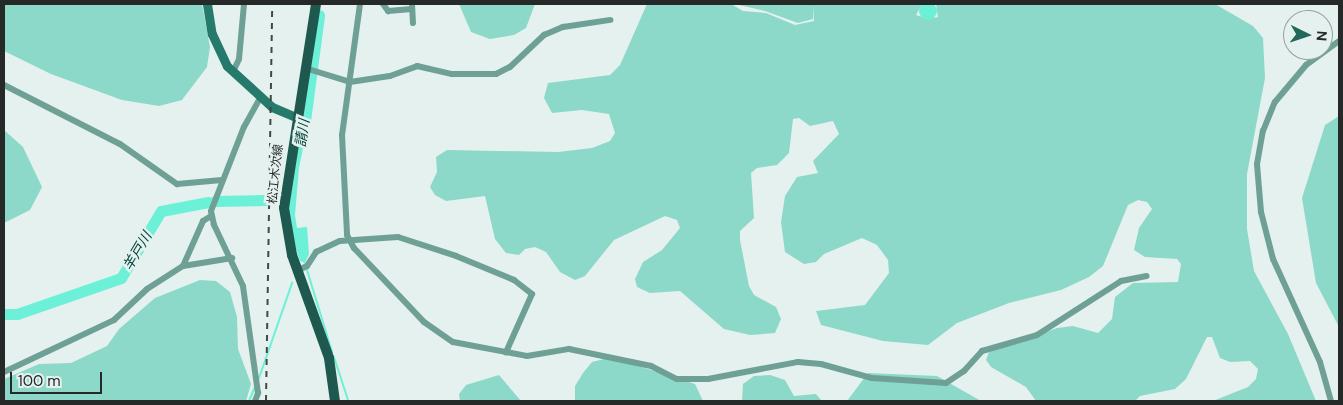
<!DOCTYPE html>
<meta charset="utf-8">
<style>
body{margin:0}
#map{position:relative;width:1343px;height:405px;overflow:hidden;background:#e4f1ee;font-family:"DM Sans","Noto Sans JP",sans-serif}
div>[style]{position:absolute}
.green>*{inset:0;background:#8cd9ca}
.water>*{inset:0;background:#6cf0d8}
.round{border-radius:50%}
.stream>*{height:2px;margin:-1px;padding:0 1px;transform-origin:1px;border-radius:1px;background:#6cf0d8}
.river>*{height:11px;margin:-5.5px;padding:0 5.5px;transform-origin:5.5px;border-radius:5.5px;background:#6cf0d8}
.street>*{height:6px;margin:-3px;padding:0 3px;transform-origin:3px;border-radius:3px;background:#6fa096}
.secondary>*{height:9px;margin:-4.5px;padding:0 4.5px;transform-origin:4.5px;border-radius:4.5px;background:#257a6c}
.primary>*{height:10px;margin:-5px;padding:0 5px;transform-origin:5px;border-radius:5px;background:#1f584e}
.rail>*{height:2px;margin-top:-1px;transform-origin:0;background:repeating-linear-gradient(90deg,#414846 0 6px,transparent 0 12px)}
span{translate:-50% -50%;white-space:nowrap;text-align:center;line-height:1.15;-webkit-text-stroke:5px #e4f1ee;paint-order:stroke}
.street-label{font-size:12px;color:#252a29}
.water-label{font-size:14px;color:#05443b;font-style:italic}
.frame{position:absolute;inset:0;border:5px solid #252a29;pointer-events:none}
.north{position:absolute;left:1283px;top:10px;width:50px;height:50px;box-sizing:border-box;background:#e4f1ee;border:1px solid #98a19f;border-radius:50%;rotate:94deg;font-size:14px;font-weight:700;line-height:20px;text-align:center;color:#252a29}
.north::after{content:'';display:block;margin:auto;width:18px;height:22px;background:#22685d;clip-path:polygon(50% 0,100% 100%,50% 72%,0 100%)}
.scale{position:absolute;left:10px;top:372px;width:92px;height:22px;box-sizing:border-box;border:2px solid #252a29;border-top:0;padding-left:6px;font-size:15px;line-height:18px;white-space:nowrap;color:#252a29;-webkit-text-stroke:4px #e4f1ee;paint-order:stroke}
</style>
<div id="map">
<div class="green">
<div style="clip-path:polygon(4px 4px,202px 4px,210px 47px,207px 67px,182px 100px,159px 106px,122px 100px,51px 74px,4px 51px)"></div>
<div style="clip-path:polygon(459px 4px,535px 4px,526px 28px,514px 35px,490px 39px,471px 32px)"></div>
<div style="clip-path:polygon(647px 4px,731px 4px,743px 11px,766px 13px,795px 25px,814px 21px,813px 6px,813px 19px,798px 23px,765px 11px,735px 4px,922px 4px,916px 15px,928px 19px,938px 17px,936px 4px,1215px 4px,1253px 26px,1263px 38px,1265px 78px,1247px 174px,1247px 229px,1254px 271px,1288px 334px,1316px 401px,1213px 401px,1248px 387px,1256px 379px,1258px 369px,1250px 361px,1230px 362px,1220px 358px,1212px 337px,1207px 337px,1186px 379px,1175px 389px,1140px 396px,1135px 401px,1036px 401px,1026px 387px,991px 367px,986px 360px,989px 352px,1057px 328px,1073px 326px,1098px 333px,1112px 319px,1115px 297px,1133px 283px,1178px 282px,1181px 264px,1177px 259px,1145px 257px,1134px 250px,1139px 228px,1152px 209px,1147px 202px,1138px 200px,1128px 205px,1103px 266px,1089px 277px,1061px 290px,1009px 303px,957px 323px,928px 345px,883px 341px,821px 325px,816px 311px,865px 305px,889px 273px,888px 260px,877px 245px,862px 238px,824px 254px,816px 262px,804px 264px,785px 252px,781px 222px,785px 196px,797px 177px,818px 173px,813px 161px,839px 134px,833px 121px,810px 126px,799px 118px,793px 119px,789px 153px,777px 165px,757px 168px,751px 173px,754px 218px,740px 231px,740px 240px,749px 286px,754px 295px,776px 307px,781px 319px,775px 333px,750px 335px,724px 329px,680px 291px,650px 293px,637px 287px,635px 279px,643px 262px,662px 250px,680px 228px,677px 220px,665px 216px,614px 240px,585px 276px,575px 280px,560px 272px,546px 252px,535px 247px,525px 249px,519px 255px,506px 253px,495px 239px,485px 196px,446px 201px,435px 195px,430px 187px,437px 172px,436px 157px,447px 150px,558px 152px,592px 148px,610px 141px,615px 133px,609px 114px,582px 110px,552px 113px,544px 98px,548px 83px,610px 75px,620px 65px)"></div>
<div style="clip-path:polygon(1339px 116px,1339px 327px,1316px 283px,1302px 198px,1325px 125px)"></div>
<div style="clip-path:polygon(4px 130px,23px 147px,42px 187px,30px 210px,4px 223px)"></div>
<div style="clip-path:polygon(200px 280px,216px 281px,230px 292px,237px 317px,238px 349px,251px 384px,246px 401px,4px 401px,4px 379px,39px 364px,71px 363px,107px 346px,119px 329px,155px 298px)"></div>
<div style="clip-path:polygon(604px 359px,632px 364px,695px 384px,703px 401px,575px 401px,575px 386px,583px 373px,592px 362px)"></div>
<div style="clip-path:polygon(868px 373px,937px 376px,981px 401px,847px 401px)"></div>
<div style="clip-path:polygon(499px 375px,521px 401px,460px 401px,459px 394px,466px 385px)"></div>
<div style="clip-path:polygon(770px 375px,785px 380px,794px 396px,816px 394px,822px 401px,742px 401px,743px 384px,754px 376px)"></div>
</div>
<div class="water">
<div class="round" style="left:919px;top:2px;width:18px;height:18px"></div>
<div style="clip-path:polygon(303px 112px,310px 114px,299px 168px,295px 215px,297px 228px,307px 227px,309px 254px,305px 263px,300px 261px,295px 246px,288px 206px)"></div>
</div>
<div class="stream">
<div style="left:307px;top:270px;width:86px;rotate:73deg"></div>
<div style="left:334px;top:357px;width:45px;rotate:72deg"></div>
<div style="left:259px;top:378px;width:101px;rotate:-70.8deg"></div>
<div style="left:249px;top:401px;width:15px;rotate:-67deg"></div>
</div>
<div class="river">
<div style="left:304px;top:128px;width:114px;rotate:-82.4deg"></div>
<div style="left:215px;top:201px;width:52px;rotate:-1.1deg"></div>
<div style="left:4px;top:314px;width:13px"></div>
<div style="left:17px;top:314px;width:110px;rotate:-19.1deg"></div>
<div style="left:121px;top:278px;width:78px;rotate:-59.2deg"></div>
<div style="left:161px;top:211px;width:48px;rotate:-10.8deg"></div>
</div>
<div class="street">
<div style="left:360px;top:4px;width:132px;rotate:97.8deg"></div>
<div style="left:342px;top:135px;width:100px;rotate:87.1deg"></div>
<div style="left:347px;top:235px;width:15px;rotate:62deg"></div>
<div style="left:354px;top:248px;width:102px;rotate:46.6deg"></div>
<div style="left:424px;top:322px;width:35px;rotate:35deg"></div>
<div style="left:453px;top:342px;width:75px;rotate:10.7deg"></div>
<div style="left:527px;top:356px;width:43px;rotate:-9.5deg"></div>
<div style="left:569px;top:349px;width:84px;rotate:11.7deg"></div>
<div style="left:651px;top:366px;width:29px;rotate:27deg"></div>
<div style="left:677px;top:379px;width:31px"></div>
<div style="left:708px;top:379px;width:92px;rotate:-10.7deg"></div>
<div style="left:798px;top:362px;width:23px;rotate:5deg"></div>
<div style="left:821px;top:364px;width:53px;rotate:15.4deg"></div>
<div style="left:872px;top:378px;width:74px;rotate:3.9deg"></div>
<div style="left:946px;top:383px;width:22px;rotate:-34deg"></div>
<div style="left:964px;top:371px;width:27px;rotate:-48deg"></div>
<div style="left:982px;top:351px;width:57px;rotate:-16.2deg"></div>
<div style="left:1037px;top:335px;width:100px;rotate:-32.7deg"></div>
<div style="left:1121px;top:281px;width:26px;rotate:-11deg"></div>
<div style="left:383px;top:4px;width:9px;rotate:54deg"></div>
<div style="left:388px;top:11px;width:24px;rotate:-5deg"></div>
<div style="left:412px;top:4px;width:19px;rotate:87deg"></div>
<div style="left:305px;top:68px;width:47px;rotate:17.3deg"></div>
<div style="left:350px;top:82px;width:40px;rotate:-8.5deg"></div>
<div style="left:390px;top:76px;width:29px;rotate:-20deg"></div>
<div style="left:417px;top:66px;width:36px;rotate:13deg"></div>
<div style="left:452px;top:74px;width:44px"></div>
<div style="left:496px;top:74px;width:16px;rotate:-27deg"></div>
<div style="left:510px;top:67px;width:47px;rotate:-43.3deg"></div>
<div style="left:544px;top:35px;width:21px;rotate:-23deg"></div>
<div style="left:563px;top:27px;width:48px;rotate:-8.5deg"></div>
<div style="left:233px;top:72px;width:14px;rotate:-65deg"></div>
<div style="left:239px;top:59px;width:55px;rotate:-84.8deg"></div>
<div style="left:4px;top:85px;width:130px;rotate:27deg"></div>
<div style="left:120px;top:144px;width:70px;rotate:35.1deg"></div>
<div style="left:177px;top:184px;width:45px;rotate:-5.1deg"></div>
<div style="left:183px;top:266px;width:49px;rotate:-66deg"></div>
<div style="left:203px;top:221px;width:9px;rotate:-32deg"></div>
<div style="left:297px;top:271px;width:11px;rotate:-27deg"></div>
<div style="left:307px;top:266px;width:17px;rotate:-57deg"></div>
<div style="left:316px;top:252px;width:26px;rotate:-25deg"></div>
<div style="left:340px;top:241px;width:58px;rotate:-3.9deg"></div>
<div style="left:398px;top:237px;width:61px;rotate:18.1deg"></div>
<div style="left:456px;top:256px;width:63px;rotate:22.5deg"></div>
<div style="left:514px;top:280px;width:23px;rotate:38deg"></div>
<div style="left:532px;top:294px;width:64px;rotate:114.1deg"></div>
<div style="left:4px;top:372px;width:122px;rotate:-25.3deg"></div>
<div style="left:114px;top:320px;width:45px;rotate:-43.2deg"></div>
<div style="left:147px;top:289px;width:43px;rotate:-32.6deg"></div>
<div style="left:183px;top:266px;width:50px;rotate:-9.3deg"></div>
<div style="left:255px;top:401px;width:9px;rotate:-69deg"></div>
<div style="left:258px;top:393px;width:108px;rotate:-98deg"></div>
<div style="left:243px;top:286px;width:68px;rotate:-115.4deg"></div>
<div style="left:214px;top:225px;width:14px;rotate:-102deg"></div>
<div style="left:211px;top:211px;width:90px;rotate:-68.6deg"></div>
<div style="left:244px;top:127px;width:33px;rotate:-61deg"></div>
<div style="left:1331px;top:401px;width:41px;rotate:-105.8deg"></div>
<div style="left:1320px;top:362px;width:113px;rotate:-114.5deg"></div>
<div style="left:1273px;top:259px;width:49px;rotate:-104.3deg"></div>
<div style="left:1261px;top:212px;width:48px;rotate:-94.8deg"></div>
<div style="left:1257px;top:164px;width:34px;rotate:-80deg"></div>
<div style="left:1263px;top:131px;width:31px;rotate:-68deg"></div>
<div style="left:1275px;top:102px;width:48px;rotate:-50deg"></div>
<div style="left:1306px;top:65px;width:41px;rotate:-36deg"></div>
</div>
<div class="secondary">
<div style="left:207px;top:4px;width:30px;rotate:81deg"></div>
<div style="left:212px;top:34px;width:35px;rotate:65deg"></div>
<div style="left:227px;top:66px;width:61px;rotate:42.3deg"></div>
<div style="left:272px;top:107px;width:26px;rotate:23deg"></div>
</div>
<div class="primary">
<div style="left:316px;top:4px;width:206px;rotate:98.9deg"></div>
<div style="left:284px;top:208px;width:48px;rotate:80.3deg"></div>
<div style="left:292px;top:255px;width:109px;rotate:70.2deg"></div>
<div style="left:329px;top:358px;width:43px;rotate:82.1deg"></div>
</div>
<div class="rail">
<div style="left:266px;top:401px;width:397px;rotate:-89.1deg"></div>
</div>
<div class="street-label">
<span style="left:276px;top:174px;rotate:-84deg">松江木次線</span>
</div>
<div class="water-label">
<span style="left:302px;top:133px;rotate:-82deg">請川</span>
<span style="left:137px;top:251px;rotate:-59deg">羊戸川</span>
</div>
<div class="frame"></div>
<div class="north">N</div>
<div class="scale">100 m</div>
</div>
